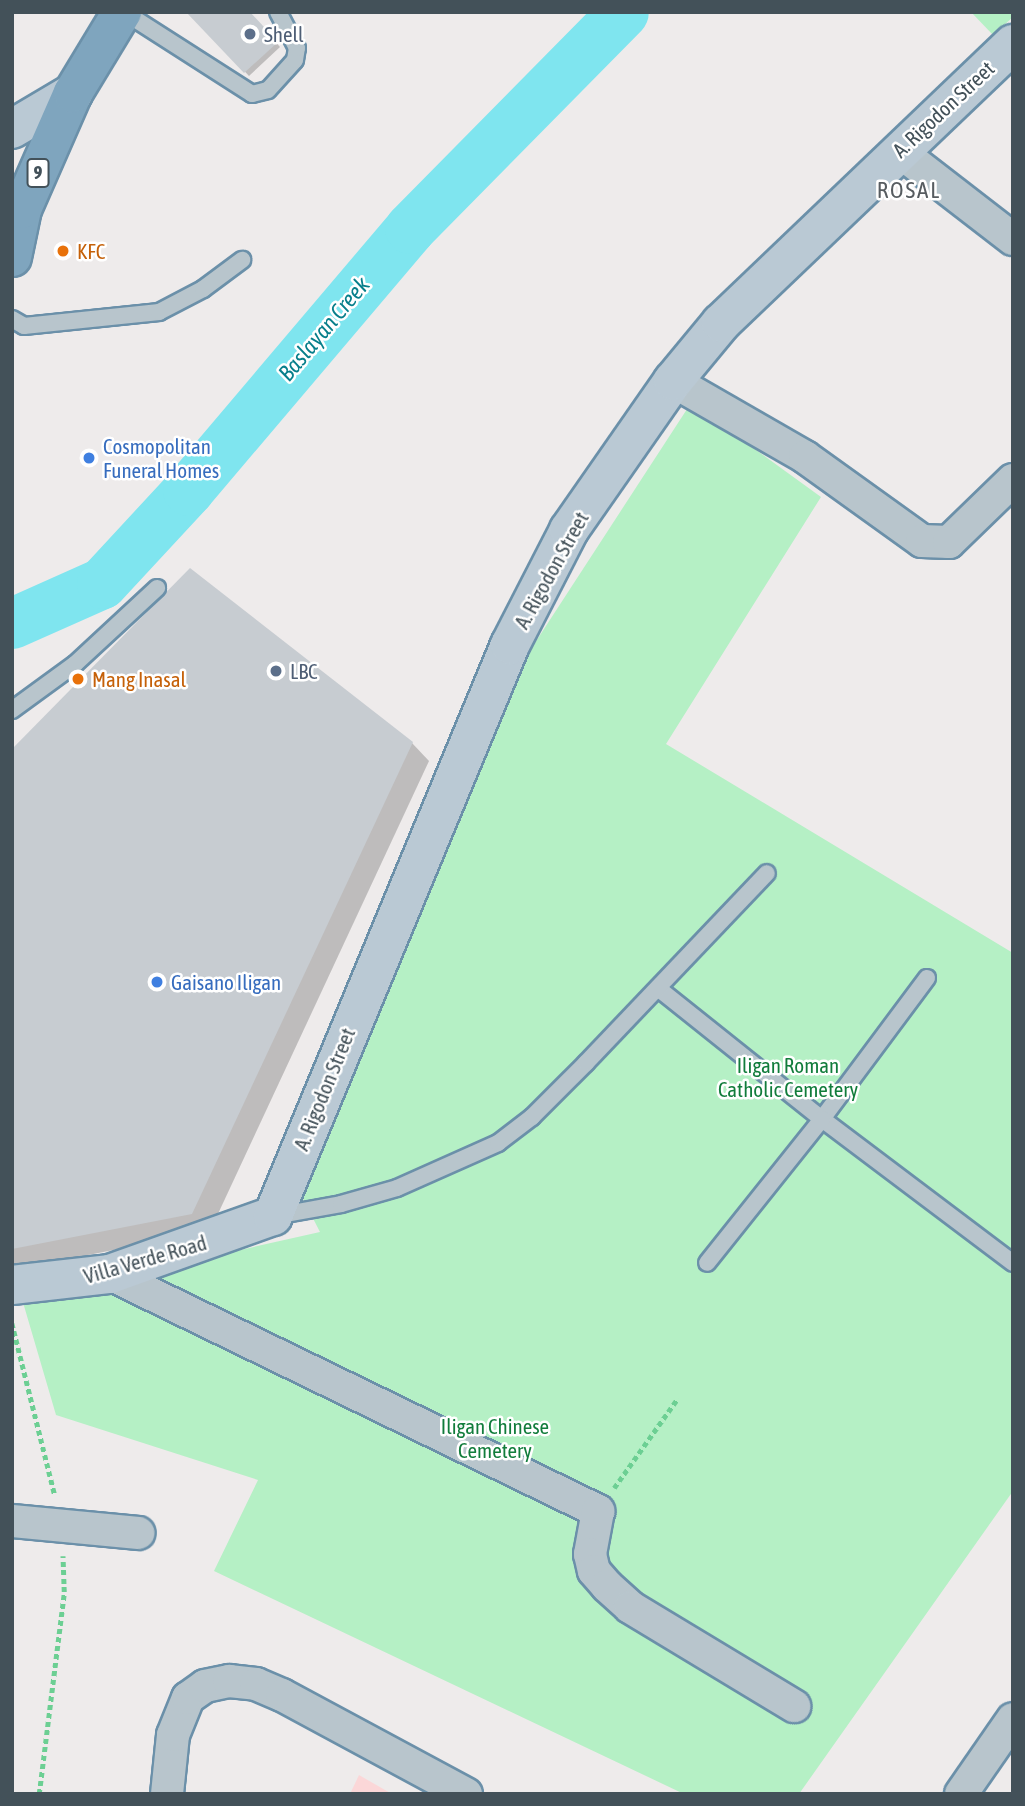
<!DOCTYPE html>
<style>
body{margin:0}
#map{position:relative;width:1025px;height:1806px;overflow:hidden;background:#eeebeb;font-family:"Asap Condensed",sans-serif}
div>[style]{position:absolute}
.medical>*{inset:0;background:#fbd7d8}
.green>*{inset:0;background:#b5f0c5}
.shadow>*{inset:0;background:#0003}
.river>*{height:51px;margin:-25.5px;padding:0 25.5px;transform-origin:25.5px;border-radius:25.5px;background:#7fe5ef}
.building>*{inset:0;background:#c7ccd1}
.path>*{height:4.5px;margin-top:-2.25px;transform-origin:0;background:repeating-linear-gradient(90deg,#6ccf93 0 5px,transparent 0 8.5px)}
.roads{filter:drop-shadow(2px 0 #6b90a9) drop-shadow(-2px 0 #6b90a9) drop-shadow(0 2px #6b90a9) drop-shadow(0 -2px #6b90a9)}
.lane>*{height:16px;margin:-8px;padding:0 8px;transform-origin:8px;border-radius:8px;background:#b8c5cc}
.street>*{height:32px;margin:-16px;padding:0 16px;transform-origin:16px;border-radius:16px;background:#b8c5cc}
.secondary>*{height:38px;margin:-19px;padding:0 19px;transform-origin:19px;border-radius:19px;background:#bac9d4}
.highway>*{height:38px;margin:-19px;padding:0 19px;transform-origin:19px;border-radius:19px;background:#7fa5be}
.dots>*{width:19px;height:19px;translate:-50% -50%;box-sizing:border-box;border:4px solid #fff;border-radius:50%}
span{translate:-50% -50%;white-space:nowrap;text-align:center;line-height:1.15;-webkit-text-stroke:5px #fff;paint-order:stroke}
.shield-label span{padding:2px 5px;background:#fff;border:2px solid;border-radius:5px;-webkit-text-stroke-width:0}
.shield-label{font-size:19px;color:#435159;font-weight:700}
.service-label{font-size:21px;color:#4e5e75}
.left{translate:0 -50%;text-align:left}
.street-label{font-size:21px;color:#435159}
.food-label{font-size:21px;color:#c56008}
.shop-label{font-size:21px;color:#366cbe}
.park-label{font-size:21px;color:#117c3b}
.neighbourhood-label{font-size:23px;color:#575c60;letter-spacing:2px}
.water-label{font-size:23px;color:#077f8b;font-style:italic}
.frame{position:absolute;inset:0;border:14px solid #435159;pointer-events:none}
</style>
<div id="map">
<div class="medical">
<div style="clip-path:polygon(359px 1775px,392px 1794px,350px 1794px)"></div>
</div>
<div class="green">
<div style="clip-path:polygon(971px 12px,1013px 12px,1013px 17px,993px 35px)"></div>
<div style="clip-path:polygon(691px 403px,821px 497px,666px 744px,1013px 953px,1013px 1491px,799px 1794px,684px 1794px,214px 1571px,258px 1480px,56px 1415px,22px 1299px,320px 1232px,301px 1195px,516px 672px)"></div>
</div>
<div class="shadow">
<div style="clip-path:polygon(189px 12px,248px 12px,280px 47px,249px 76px)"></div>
<div style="clip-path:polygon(412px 743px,429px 761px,210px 1231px,12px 1270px,12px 752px)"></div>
</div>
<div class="river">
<div style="left:12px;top:623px;width:98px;rotate:-24deg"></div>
<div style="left:102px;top:583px;width:127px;rotate:-47.2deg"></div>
<div style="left:188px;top:490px;width:343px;rotate:-49.7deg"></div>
<div style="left:410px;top:228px;width:303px;rotate:-45.4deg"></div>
</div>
<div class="building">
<div style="clip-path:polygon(186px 12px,250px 12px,278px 42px,244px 73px)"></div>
<div style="clip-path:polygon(190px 568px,413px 742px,192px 1214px,12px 1249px,12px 749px)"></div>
</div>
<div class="path">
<div style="left:12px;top:1323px;width:178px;rotate:76deg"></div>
<div style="left:614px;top:1488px;width:110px;rotate:-54.6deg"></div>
<div style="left:39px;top:1794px;width:204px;rotate:-82.9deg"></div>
<div style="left:64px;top:1592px;width:36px;rotate:-92deg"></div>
</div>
<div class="roads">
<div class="lane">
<div style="left:124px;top:12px;width:152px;rotate:32.6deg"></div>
<div style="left:252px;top:94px;width:16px;rotate:-14deg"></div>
<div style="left:268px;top:90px;width:40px;rotate:-48deg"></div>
<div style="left:295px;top:60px;width:12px;rotate:-81deg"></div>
<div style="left:297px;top:48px;width:41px;rotate:-117.8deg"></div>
<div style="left:12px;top:319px;width:14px;rotate:30deg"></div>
<div style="left:24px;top:326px;width:136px;rotate:-5.9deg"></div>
<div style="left:159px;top:312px;width:50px;rotate:-27.6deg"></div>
<div style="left:203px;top:289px;width:49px;rotate:-36.6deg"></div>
<div style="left:12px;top:710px;width:78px;rotate:-36.1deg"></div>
<div style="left:75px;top:664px;width:112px;rotate:-42.8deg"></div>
<div style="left:927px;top:978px;width:176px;rotate:126.7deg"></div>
<div style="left:822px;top:1119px;width:239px;rotate:37deg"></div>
<div style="left:659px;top:989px;width:208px;rotate:38.6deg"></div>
<div style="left:822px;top:1119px;width:184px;rotate:128.6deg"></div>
<div style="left:275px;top:1216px;width:67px;rotate:-10.3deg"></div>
<div style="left:341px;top:1204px;width:58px;rotate:-15.9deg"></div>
<div style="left:397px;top:1188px;width:111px;rotate:-24deg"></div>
<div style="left:498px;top:1143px;width:43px;rotate:-37.4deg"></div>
<div style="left:532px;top:1117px;width:76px;rotate:-45deg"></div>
<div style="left:586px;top:1063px;width:262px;rotate:-46.4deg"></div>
</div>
<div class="street">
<div style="left:899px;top:151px;width:144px;rotate:37.7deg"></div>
<div style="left:673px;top:381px;width:152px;rotate:29.9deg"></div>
<div style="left:805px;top:457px;width:144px;rotate:35.7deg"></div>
<div style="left:922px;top:541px;width:27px;rotate:2deg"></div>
<div style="left:949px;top:542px;width:89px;rotate:-44.1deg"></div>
<div style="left:110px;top:1274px;width:543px;rotate:25.9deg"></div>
<div style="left:598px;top:1511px;width:44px;rotate:100.5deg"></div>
<div style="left:590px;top:1554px;width:17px;rotate:77deg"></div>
<div style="left:594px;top:1571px;width:20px;rotate:49deg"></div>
<div style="left:607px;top:1586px;width:31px;rotate:42deg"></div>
<div style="left:630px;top:1607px;width:192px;rotate:31.1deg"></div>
<div style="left:12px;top:1521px;width:127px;rotate:5.4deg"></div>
<div style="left:167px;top:1794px;width:59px;rotate:-84.2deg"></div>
<div style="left:173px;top:1735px;width:40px;rotate:-68deg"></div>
<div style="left:188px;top:1698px;width:21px;rotate:-35deg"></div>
<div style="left:205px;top:1686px;width:25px;rotate:-12deg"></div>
<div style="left:229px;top:1681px;width:27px;rotate:6deg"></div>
<div style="left:256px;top:1684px;width:28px;rotate:23deg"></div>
<div style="left:282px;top:1695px;width:209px;rotate:28.3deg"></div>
<div style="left:961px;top:1794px;width:91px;rotate:-55.3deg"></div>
</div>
<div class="secondary">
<div style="left:12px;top:129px;width:71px;rotate:-30.5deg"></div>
<div style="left:12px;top:1285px;width:99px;rotate:-6.4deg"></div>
<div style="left:110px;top:1274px;width:173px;rotate:-19.6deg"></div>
<div style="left:273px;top:1216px;width:618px;rotate:-67.46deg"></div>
<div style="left:510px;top:645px;width:129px;rotate:-62.8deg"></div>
<div style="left:569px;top:530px;width:182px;rotate:-55.1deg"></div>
<div style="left:673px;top:381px;width:75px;rotate:-50.4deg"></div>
<div style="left:721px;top:323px;width:404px;rotate:-43.7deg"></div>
</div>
<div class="highway">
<div style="left:12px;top:257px;width:49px;rotate:-78.2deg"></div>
<div style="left:22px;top:209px;width:127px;rotate:-66.3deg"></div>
<div style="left:73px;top:93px;width:95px;rotate:-58.8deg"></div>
</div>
</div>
<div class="dots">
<div style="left:250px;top:34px;background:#5c6f8a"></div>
<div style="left:63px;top:251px;background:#e8710a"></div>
<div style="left:89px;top:458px;background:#3f7fe0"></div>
<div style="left:276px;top:671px;background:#5c6f8a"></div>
<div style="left:78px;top:679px;background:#e8710a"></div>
<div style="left:157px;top:982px;background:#3f7fe0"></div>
</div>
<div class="shield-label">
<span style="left:38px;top:173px">9</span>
</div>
<div class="service-label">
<span class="left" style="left:264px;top:34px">Shell</span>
<span class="left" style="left:290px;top:671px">LBC</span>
</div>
<div class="street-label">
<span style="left:943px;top:109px;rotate:-43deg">A. Rigodon Street</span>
<span style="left:551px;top:570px;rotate:-61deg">A. Rigodon Street</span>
<span style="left:324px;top:1089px;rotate:-68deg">A. Rigodon Street</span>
<span style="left:145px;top:1259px;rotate:-16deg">Villa Verde Road</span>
</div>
<div class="food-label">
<span class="left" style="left:77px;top:251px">KFC</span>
<span class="left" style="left:92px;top:679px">Mang Inasal</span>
</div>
<div class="shop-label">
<span class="left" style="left:103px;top:458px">Cosmopolitan<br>Funeral Homes</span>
<span class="left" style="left:171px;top:982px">Gaisano Iligan</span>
</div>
<div class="park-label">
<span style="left:788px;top:1077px">Iligan Roman<br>Catholic Cemetery</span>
<span style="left:495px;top:1438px">Iligan Chinese<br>Cemetery</span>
</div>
<div class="neighbourhood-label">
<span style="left:909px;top:190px">ROSAL</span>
</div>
<div class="water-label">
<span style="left:324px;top:329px;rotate:-50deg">Baslayan Creek</span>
</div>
<div class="frame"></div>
</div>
